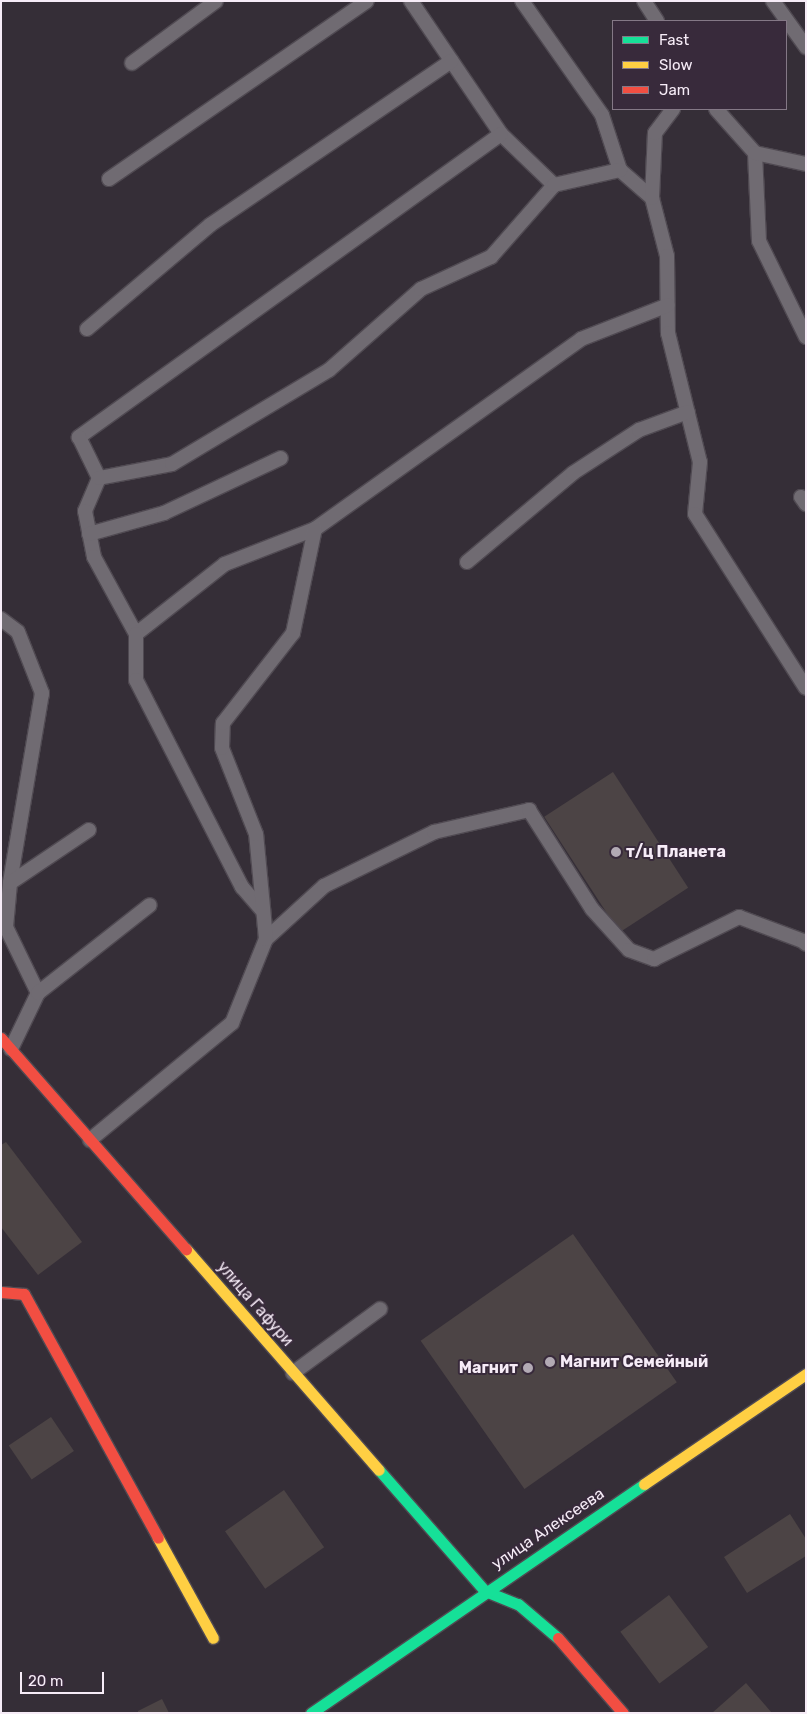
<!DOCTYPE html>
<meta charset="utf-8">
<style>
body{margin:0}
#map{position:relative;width:807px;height:1714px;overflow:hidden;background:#352e37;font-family:Rubik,sans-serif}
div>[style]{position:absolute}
.building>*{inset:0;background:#4c4445;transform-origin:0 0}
.roads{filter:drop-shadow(1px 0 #504a52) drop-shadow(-1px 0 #504a52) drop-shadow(0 1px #504a52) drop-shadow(0 -1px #504a52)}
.lane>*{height:14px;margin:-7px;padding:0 7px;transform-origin:7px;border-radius:7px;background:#706b72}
.fast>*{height:11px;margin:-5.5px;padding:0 5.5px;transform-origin:5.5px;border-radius:5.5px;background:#16e098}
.slow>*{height:11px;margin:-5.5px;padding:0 5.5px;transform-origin:5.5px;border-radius:5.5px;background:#ffcf43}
.jam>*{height:11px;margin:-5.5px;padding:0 5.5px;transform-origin:5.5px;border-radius:5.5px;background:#f24e42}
.dots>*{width:14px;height:14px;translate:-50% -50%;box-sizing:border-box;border:2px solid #382a3b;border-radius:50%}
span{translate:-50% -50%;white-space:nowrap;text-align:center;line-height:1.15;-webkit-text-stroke:4px #382a3b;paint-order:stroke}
.poi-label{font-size:16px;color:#f6ecf7;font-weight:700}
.left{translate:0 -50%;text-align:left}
.right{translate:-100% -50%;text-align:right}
.street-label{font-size:16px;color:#f6ecf7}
.frame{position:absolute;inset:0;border:2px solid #f6ecf7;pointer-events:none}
.legend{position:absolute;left:612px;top:20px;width:175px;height:90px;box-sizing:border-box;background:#382a3b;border:1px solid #847886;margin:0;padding:6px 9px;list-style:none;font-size:15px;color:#f6ecf7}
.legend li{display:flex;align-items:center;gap:10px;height:25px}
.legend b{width:25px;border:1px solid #847886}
.scale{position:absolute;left:20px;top:1672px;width:84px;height:22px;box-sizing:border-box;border:2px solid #f6ecf7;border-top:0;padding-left:6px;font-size:15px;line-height:18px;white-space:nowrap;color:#f6ecf7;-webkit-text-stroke:4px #382a3b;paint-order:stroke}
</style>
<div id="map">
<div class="building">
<div style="left:613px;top:772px;width:138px;height:82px;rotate:57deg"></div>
<div style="clip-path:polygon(6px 1142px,82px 1242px,38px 1275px,1px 1227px,1px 1145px)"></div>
<div style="left:573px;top:1234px;width:181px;height:186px;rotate:55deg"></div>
<div style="left:51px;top:1417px;width:41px;height:51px;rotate:56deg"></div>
<div style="left:284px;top:1490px;width:70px;height:72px;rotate:55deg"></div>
<div style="clip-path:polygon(790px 1514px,806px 1539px,806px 1556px,747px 1593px,724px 1557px)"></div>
<div style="left:669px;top:1595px;width:65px;height:61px;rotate:53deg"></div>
<div style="clip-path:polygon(746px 1683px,772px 1713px,712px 1713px)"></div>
<div style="clip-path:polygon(162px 1699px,169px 1713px,138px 1713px,138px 1711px)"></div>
</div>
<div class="roads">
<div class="lane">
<div style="left:411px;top:1px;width:161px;rotate:55.9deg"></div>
<div style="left:501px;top:134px;width:74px;rotate:43.9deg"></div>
<div style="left:522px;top:1px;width:139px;rotate:54.9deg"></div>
<div style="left:602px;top:115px;width:58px;rotate:71.9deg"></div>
<div style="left:620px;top:170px;width:43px;rotate:41.2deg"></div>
<div style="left:652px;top:198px;width:60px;rotate:75.5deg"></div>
<div style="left:667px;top:256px;width:77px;rotate:89.3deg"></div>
<div style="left:668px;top:333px;width:133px;rotate:76.1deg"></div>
<div style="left:700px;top:462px;width:52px;rotate:95.5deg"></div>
<div style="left:695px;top:514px;width:206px;rotate:57.5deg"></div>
<div style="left:644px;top:1px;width:24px;rotate:57deg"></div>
<div style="left:773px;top:1px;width:57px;rotate:54.3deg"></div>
<div style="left:132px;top:63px;width:104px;rotate:-36.4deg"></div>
<div style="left:716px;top:109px;width:59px;rotate:48.4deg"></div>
<div style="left:755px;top:153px;width:88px;rotate:87.4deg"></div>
<div style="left:759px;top:241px;width:107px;rotate:63.9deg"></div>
<div style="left:501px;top:134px;width:520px;rotate:144.32deg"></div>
<div style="left:79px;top:437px;width:46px;rotate:64deg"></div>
<div style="left:99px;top:478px;width:36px;rotate:113deg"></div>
<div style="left:85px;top:511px;width:47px;rotate:78.9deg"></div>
<div style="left:94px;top:557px;width:88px;rotate:61.4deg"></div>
<div style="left:136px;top:634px;width:113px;rotate:-38.2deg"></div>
<div style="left:225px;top:564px;width:97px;rotate:-21.3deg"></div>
<div style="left:315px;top:529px;width:327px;rotate:-35.5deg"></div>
<div style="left:581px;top:339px;width:93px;rotate:-21.3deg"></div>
<div style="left:755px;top:153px;width:52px;rotate:12.2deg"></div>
<div style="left:109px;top:179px;width:313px;rotate:-34.6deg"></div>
<div style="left:652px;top:198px;width:65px;rotate:-87.4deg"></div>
<div style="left:655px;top:133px;width:30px;rotate:-53deg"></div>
<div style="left:87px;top:329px;width:161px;rotate:-40.2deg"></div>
<div style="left:210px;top:225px;width:292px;rotate:-34.2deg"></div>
<div style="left:99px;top:478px;width:74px;rotate:-10.9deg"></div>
<div style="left:172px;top:464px;width:183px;rotate:-30.9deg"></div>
<div style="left:329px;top:370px;width:123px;rotate:-41.4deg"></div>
<div style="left:421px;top:289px;width:77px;rotate:-24.6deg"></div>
<div style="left:491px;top:257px;width:96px;rotate:-48.8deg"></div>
<div style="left:554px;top:185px;width:68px;rotate:-12.8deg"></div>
<div style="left:801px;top:497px;width:9px;rotate:54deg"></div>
<div style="left:89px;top:534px;width:78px;rotate:-15.6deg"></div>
<div style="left:164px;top:513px;width:129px;rotate:-25.2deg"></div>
<div style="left:467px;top:562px;width:138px;rotate:-40deg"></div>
<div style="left:573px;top:473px;width:79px;rotate:-33.1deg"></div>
<div style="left:639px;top:430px;width:52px;rotate:-20.2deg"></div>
<div style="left:1px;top:619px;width:21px;rotate:37deg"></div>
<div style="left:18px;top:632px;width:66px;rotate:68.5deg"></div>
<div style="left:42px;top:693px;width:193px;rotate:99.6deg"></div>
<div style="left:136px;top:634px;width:46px;rotate:90deg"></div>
<div style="left:136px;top:680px;width:233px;rotate:62.9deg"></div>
<div style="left:242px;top:887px;width:30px;rotate:49deg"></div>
<div style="left:266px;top:939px;width:79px;rotate:-42.4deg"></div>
<div style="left:324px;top:886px;width:123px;rotate:-26.1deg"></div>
<div style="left:434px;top:832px;width:98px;rotate:-13deg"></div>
<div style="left:529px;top:810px;width:117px;rotate:57.5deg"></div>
<div style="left:592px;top:909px;width:55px;rotate:47.9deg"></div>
<div style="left:629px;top:950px;width:27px;rotate:20deg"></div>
<div style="left:654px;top:959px;width:95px;rotate:-26.3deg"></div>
<div style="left:739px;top:917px;width:68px;rotate:20.6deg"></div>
<div style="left:803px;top:941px;width:4px;rotate:45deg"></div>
<div style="left:38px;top:993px;width:73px;rotate:-115.9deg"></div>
<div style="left:6px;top:927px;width:44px;rotate:-84.8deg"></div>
<div style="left:10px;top:883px;width:95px;rotate:-33.9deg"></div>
<div style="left:11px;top:1049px;width:62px;rotate:-64.3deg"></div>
<div style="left:38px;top:993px;width:142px;rotate:-38.2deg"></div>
<div style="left:90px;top:1140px;width:184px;rotate:-39.5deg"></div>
<div style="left:232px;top:1023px;width:91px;rotate:-68deg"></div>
<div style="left:266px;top:939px;width:105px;rotate:-95.4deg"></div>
<div style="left:256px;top:834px;width:92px;rotate:-111.6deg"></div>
<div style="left:222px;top:748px;width:25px;rotate:-88deg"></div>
<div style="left:223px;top:723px;width:114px;rotate:-52.1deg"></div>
<div style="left:293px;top:633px;width:106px;rotate:-78.1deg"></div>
<div style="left:293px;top:1373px;width:108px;rotate:-36.3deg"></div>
</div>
<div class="fast">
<div style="left:379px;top:1470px;width:161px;rotate:48.8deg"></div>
<div style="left:485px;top:1591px;width:35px;rotate:22deg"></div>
<div style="left:518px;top:1604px;width:52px;rotate:40.4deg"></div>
<div style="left:311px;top:1713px;width:404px;rotate:-34.5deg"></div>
</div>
<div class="slow">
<div style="left:186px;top:1249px;width:293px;rotate:48.9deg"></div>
<div style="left:644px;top:1484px;width:196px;rotate:-34.2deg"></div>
<div style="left:158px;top:1538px;width:114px;rotate:61.2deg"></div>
</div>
<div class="jam">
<div style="left:1px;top:1038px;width:281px;rotate:48.8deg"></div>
<div style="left:1px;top:1292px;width:23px;rotate:5deg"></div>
<div style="left:24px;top:1294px;width:278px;rotate:61.2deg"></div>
<div style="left:558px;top:1638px;width:99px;rotate:49.1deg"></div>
</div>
</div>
<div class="dots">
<div style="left:616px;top:852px;background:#b2aab4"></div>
<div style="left:550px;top:1362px;background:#b2aab4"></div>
<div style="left:528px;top:1368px;background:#b2aab4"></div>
</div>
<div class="poi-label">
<span class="left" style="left:626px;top:852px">т/ц Планета</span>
<span class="left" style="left:560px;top:1362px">Магнит Семейный</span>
<span class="right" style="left:518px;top:1368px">Магнит</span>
</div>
<div class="street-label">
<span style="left:255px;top:1304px;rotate:49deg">улица Гафури</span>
<span style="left:548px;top:1529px;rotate:-34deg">улица Алексеева</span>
</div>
<div class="frame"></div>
<ul class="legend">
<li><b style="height:6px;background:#16e098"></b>Fast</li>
<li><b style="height:6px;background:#ffcf43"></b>Slow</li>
<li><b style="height:6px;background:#f24e42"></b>Jam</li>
</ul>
<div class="scale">20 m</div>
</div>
